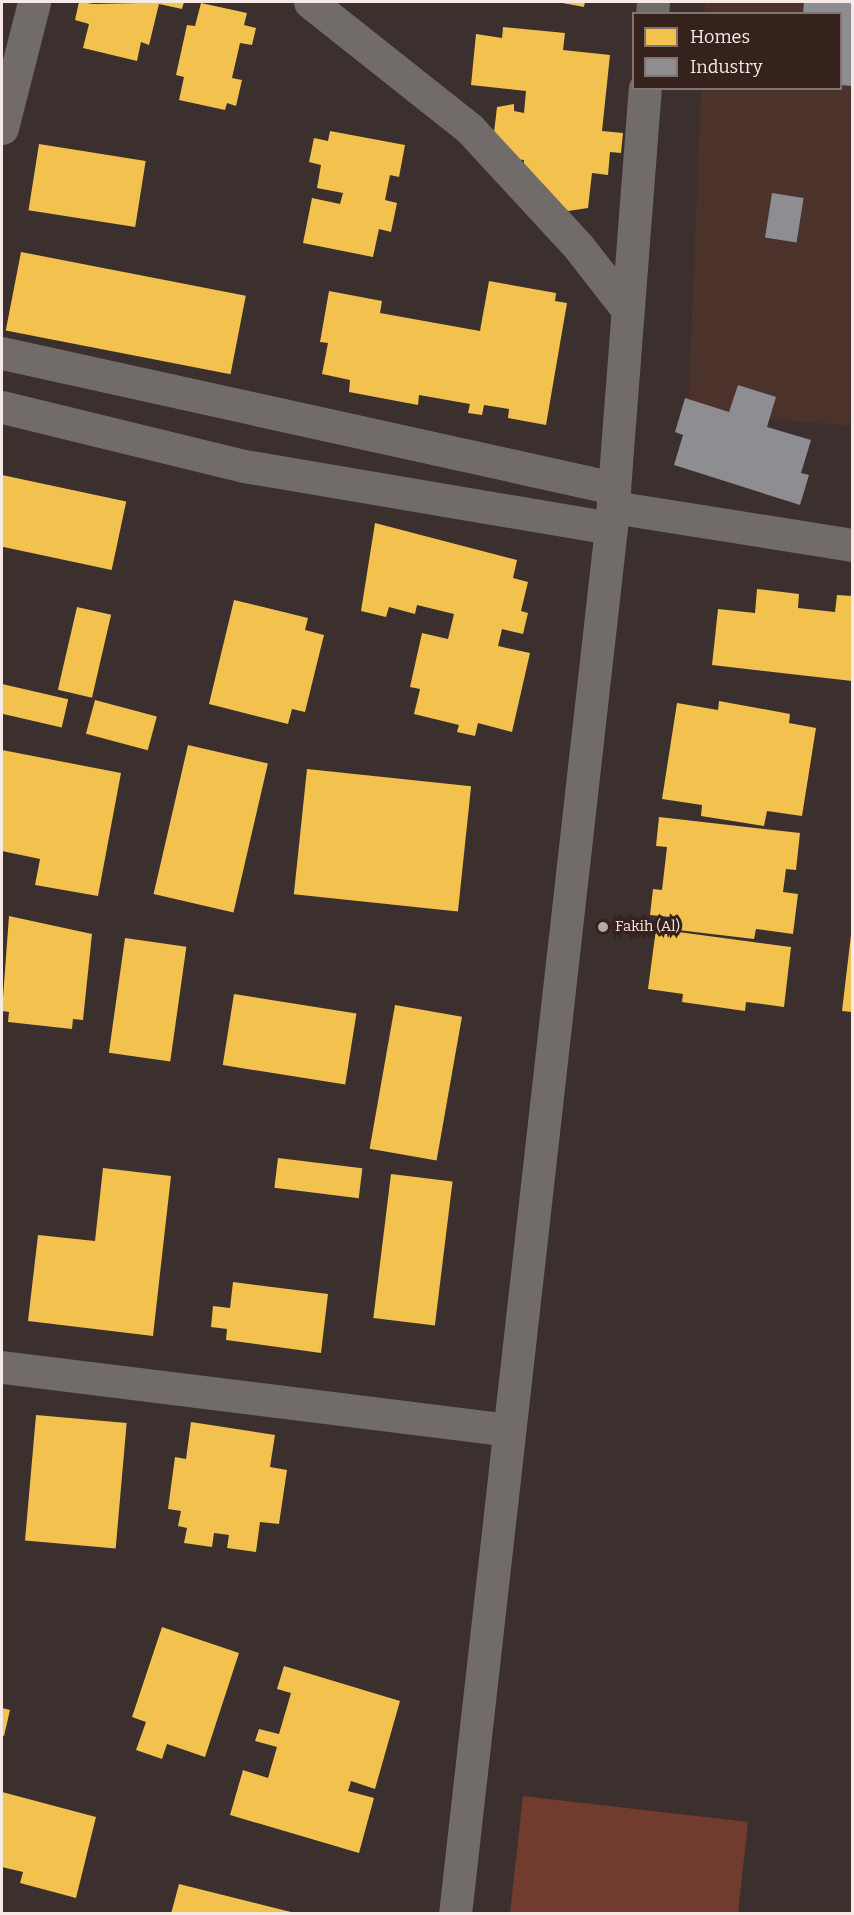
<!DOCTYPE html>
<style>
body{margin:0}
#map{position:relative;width:854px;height:1915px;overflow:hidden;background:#3b302d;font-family:Bitter,serif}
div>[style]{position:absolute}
.built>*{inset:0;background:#4b322b}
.green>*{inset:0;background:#713b2e}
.homes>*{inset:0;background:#f2c14e;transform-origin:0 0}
.industry>*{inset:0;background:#8d8d92;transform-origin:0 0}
.street>*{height:33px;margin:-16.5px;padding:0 16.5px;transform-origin:16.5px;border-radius:16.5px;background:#716c69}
.dots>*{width:16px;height:16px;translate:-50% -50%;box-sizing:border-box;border:3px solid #36221d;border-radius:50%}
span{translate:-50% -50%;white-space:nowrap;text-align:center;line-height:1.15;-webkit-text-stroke:6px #36221d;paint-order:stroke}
.poi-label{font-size:15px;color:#f7e9e5}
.left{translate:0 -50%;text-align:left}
.frame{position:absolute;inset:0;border:3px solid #f7e9e5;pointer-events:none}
.legend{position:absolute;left:632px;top:12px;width:210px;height:78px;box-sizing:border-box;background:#36221d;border:2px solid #83726d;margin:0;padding:8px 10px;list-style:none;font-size:18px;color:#f7e9e5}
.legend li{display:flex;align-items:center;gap:12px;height:30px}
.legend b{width:30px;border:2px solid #83726d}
</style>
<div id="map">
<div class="built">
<div style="clip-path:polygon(705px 2px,852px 2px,852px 426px,688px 412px,701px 89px,840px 88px,840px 14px,705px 13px)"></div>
</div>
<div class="green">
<div style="clip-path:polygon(523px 1796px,748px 1822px,738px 1913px,510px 1913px)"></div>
</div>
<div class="homes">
<div style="clip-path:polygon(79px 2px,94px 4px,184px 2px,182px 9px,159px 4px,149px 45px,141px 42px,137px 61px,83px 48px,89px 24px,75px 20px)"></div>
<div style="clip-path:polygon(557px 2px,585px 2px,584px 7px)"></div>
<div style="clip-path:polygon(201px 3px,247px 13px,244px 25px,256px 28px,252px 45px,240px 43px,232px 78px,242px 80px,236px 106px,227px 103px,225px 110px,179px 100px,184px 77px,176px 75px,187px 25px,195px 26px)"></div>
<div style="clip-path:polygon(503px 27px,565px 33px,563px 50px,610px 55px,602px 131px,623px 133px,621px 153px,610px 152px,608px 175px,592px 173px,588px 208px,568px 211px,523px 173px,524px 160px,502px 158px,492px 149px,497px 107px,514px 104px,514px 111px,524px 113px,526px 91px,471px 85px,476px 34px,502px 38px)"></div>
<div style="clip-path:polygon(330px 131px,405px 145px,399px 177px,390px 175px,385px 200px,397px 203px,391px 232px,379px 229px,373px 257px,303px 243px,312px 198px,340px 204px,343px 193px,317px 188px,321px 165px,309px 162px,314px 138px,328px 141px)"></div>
<div style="left:39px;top:144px;width:108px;height:67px;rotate:9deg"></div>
<div style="left:21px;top:252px;width:229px;height:80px;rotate:11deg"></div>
<div style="clip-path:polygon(489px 281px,556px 293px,555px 301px,567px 303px,546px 425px,508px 418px,509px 409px,484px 405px,482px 415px,468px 413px,470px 404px,419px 395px,418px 405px,349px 392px,350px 380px,322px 374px,328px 343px,320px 342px,329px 291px,382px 301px,380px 313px,480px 331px)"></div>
<div style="left:2px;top:475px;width:127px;height:70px;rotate:12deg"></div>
<div style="clip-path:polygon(375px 523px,517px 560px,513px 578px,528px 582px,521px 611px,528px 613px,523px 634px,502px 629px,498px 646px,530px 653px,512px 732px,478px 723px,475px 736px,457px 732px,459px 725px,414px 714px,420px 689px,410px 687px,422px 633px,448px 639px,454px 614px,417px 605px,415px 614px,389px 607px,386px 617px,361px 611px)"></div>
<div style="clip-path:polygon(757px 589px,799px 594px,798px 608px,835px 612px,837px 595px,852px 596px,852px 681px,712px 665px,718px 609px,755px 613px)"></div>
<div style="clip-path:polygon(234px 600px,308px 618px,305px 630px,324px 635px,305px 712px,292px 709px,288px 724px,209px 704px)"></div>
<div style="left:77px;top:607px;width:35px;height:85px;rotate:13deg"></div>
<div style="left:2px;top:684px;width:68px;height:29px;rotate:13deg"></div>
<div style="left:95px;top:700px;width:64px;height:35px;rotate:15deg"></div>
<div style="clip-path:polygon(719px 701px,790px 714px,789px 723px,816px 728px,802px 816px,767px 811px,764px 826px,701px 816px,702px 805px,662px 799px,677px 703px,718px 710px)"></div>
<div style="left:188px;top:745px;width:82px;height:153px;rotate:13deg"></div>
<div style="clip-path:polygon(2px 750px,121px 773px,98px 896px,35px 885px,40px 859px,2px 851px)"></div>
<div style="left:307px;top:769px;width:165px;height:126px;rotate:6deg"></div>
<div style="clip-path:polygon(659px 817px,800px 833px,796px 870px,786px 869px,783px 892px,798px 894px,793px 934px,756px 929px,754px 939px,678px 930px,680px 918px,650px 915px,653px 889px,662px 890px,667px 847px,656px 846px)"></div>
<div style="clip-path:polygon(9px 916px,92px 934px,83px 1020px,73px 1019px,72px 1029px,8px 1022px,9px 1012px,2px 1011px)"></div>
<div style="clip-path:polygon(656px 929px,791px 947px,784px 1007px,746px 1002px,745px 1011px,682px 1002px,683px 994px,648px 989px)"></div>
<div style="clip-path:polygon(851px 935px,852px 935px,852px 1012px,842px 1011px)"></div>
<div style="left:125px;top:938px;width:62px;height:116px;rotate:8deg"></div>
<div style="left:234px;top:994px;width:124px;height:72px;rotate:9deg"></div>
<div style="left:395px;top:1005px;width:68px;height:146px;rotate:10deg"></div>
<div style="left:278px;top:1158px;width:85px;height:30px;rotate:7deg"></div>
<div style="clip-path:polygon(103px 1168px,171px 1176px,153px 1336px,28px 1321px,38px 1235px,95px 1241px)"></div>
<div style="left:391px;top:1174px;width:62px;height:145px;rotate:7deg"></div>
<div style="clip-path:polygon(233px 1282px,328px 1294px,321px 1353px,226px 1340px,227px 1329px,211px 1327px,213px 1306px,230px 1308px)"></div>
<div style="left:36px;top:1415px;width:91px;height:126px;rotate:5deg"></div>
<div style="clip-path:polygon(191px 1422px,275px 1435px,270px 1467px,287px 1470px,279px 1524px,260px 1522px,256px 1552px,227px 1548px,229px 1535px,214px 1533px,212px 1547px,184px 1543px,187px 1528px,178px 1526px,181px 1511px,168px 1509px,175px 1457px,186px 1459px)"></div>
<div style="clip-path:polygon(162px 1627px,239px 1653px,205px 1757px,167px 1744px,162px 1759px,136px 1750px,146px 1722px,132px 1717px)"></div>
<div style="clip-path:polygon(284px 1666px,400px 1701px,375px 1789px,351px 1781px,348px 1791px,374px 1798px,359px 1853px,230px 1815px,243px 1770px,268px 1778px,277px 1747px,255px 1741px,259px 1729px,279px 1734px,291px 1693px,277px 1689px)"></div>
<div style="clip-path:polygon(2px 1708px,10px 1710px,4px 1736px,2px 1735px)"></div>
<div style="clip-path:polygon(2px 1792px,96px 1817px,76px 1898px,20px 1883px,23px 1872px,2px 1867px)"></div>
<div style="clip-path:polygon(179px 1884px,295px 1913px,295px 1914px,171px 1914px)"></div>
</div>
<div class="industry">
<div style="clip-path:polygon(804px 2px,852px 2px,852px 86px,840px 85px,840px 14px,803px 14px)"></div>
<div style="left:772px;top:193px;width:32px;height:45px;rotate:9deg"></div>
<div style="clip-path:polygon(738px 385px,776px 397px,767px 427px,811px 440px,801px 473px,809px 475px,800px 505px,674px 465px,683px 435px,675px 432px,685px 398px,729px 412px)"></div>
</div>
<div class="street">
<div style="left:310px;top:2px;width:204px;rotate:38.4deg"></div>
<div style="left:470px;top:129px;width:159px;rotate:47.3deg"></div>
<div style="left:578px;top:246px;width:80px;rotate:52.1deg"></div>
<div style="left:652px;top:14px;width:12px;rotate:-85deg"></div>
<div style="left:2px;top:128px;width:130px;rotate:-75.7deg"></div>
<div style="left:2px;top:353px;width:627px;rotate:12.44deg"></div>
<div style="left:2px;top:407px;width:249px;rotate:13.7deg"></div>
<div style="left:244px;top:466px;width:372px;rotate:9.6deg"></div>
<div style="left:613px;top:507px;width:242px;rotate:9deg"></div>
<div style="left:2px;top:1367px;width:511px;rotate:7.08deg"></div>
<div style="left:455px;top:1914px;width:1395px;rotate:-83.58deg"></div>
<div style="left:611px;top:528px;width:441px;rotate:-85.6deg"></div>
</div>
<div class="dots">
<div style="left:603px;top:927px;background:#b5a8a5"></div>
</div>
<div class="poi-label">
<span class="left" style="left:615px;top:927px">Fakih (Al)</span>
</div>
<div class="frame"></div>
<ul class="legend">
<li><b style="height:16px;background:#f2c14e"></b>Homes</li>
<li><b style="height:16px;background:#8d8d92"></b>Industry</li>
</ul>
</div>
